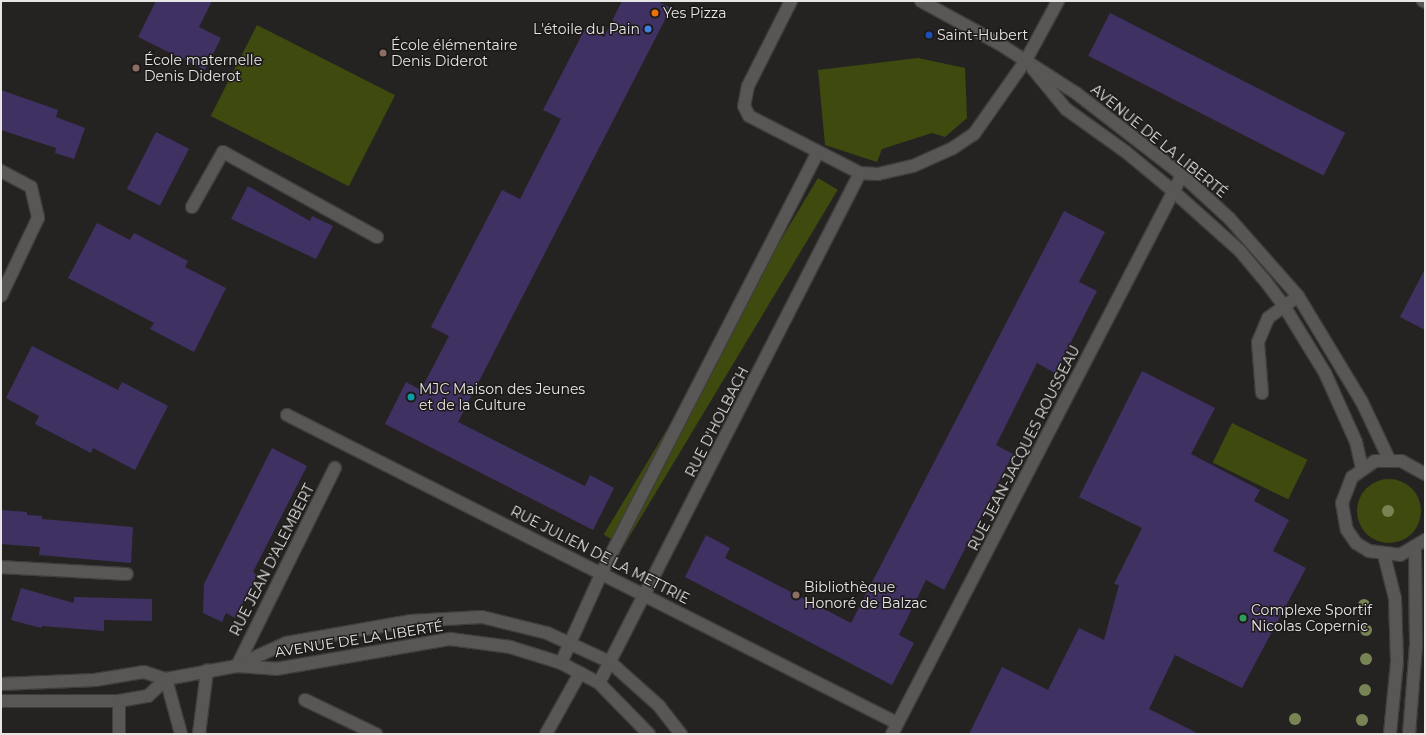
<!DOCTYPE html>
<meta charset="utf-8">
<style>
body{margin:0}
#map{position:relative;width:1426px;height:735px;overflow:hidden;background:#252322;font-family:Montserrat,sans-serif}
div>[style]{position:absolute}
.green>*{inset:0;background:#3e4a0e;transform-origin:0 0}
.round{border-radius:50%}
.building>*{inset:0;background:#403163;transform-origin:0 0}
.roads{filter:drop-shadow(1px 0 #403e3d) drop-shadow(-1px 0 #403e3d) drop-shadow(0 1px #403e3d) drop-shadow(0 -1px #403e3d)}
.lane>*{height:12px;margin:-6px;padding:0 6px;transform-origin:6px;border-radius:6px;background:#585756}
.street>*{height:12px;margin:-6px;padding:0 6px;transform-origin:6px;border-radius:6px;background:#585756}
.trees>*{width:12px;height:12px;margin:-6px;border-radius:50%;background:#798454}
.dots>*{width:11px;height:11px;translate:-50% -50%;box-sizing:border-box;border:2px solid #1c1918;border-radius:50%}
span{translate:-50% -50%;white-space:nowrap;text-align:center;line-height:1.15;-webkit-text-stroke:3px #1c1918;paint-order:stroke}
.poi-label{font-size:14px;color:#e7e6e5}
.left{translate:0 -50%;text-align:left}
.right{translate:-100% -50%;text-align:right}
.street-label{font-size:14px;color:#e7e6e5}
.frame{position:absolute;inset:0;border:2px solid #e7e6e5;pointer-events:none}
</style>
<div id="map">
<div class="green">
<div style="left:257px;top:25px;width:155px;height:102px;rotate:27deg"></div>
<div style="clip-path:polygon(918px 58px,965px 68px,967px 118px,945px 137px,932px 133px,882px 149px,877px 162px,825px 145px,818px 70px)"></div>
<div style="left:818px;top:178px;width:23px;height:416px;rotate:31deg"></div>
<div style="left:1232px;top:423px;width:84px;height:44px;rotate:26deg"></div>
<div class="round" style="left:1357px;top:479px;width:64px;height:64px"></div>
</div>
<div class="building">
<div style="clip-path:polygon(156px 1px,212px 1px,199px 27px,221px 38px,205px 70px,138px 37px)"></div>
<div style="clip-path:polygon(622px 1px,657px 1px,671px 8px,458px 422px,585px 486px,590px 475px,614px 488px,593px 530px,385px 424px,406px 382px,421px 390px,449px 336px,431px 327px,502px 190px,520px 199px,561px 119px,543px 110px,586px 27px,604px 37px)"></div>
<div style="left:1110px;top:13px;width:264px;height:48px;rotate:27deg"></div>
<div style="clip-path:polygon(1px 90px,58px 110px,56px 117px,85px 128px,74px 159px,55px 153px,56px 148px,1px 130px)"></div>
<div style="left:156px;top:132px;width:37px;height:64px;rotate:27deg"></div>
<div style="clip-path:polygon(248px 186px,310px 221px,312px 216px,333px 226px,316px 259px,231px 219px)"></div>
<div style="clip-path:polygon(1064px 211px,1105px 232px,1079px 282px,1097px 291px,1055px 373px,1037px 363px,996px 445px,1013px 454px,944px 590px,926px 580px,899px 635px,914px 643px,892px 685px,685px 577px,706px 535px,730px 548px,725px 558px,851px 623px)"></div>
<div style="clip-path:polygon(97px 223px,130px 240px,134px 233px,188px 261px,185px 267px,226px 288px,194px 352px,150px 329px,154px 323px,68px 278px)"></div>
<div style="clip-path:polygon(1425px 269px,1425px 330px,1400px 317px)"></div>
<div style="clip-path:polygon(32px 346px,118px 390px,122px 382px,168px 406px,135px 470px,93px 448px,91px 453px,35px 424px,39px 416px,6px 398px)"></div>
<div style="clip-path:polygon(1142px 371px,1215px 408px,1191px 454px,1260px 490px,1254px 501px,1289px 520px,1273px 551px,1306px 568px,1242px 688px,1175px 655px,1149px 709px,1199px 734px,969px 734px,1002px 667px,1048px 690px,1079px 628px,1104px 640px,1119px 585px,1114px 584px,1142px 528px,1079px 497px)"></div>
<div style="clip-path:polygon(272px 448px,307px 466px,253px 572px,257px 575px,235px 618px,226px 613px,222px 622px,203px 613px,204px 584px)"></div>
<div style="clip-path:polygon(1px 510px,27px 512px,27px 515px,42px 516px,42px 519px,133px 527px,131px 563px,39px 555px,40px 547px,1px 544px)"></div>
<div style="clip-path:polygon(21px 588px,74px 603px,74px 597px,152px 599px,152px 621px,104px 620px,104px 631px,42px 626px,41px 628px,11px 620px)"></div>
</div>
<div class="roads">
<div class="lane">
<div style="left:192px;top:207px;width:63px;rotate:-60.6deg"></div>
<div style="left:223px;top:152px;width:176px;rotate:28.9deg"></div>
<div style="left:1262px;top:393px;width:51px;rotate:-94.5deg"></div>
<div style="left:1258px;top:342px;width:26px;rotate:-67deg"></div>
<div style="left:1268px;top:318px;width:37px;rotate:-36deg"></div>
<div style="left:305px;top:700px;width:79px;rotate:25.6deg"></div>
<div style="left:119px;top:701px;width:33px;rotate:90deg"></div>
<div style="left:546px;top:734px;width:70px;rotate:-60.9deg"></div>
</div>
<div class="street">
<div style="left:791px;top:1px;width:95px;rotate:116.8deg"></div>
<div style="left:748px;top:86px;width:20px;rotate:101deg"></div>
<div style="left:744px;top:106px;width:11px;rotate:63deg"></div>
<div style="left:749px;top:116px;width:125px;rotate:27.2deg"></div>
<div style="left:860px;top:173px;width:18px;rotate:3deg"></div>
<div style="left:878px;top:174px;width:36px;rotate:-13deg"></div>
<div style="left:913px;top:166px;width:44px;rotate:-24.2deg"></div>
<div style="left:953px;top:148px;width:25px;rotate:-34deg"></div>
<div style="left:974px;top:134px;width:90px;rotate:-54.9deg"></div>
<div style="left:1026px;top:60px;width:67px;rotate:-61.5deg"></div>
<div style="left:921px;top:1px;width:88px;rotate:28.6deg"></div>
<div style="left:998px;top:43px;width:93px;rotate:32.7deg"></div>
<div style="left:1076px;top:93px;width:134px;rotate:37.7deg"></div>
<div style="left:1182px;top:175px;width:64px;rotate:42.5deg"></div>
<div style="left:1229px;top:218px;width:104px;rotate:48.5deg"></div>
<div style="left:1298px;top:296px;width:124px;rotate:58.9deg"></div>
<div style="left:1362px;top:402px;width:63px;rotate:64.7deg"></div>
<div style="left:1423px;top:1px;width:2px;rotate:27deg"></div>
<div style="left:1033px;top:69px;width:52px;rotate:50.5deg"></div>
<div style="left:1066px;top:109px;width:74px;rotate:35.6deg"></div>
<div style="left:1126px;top:152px;width:61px;rotate:39.7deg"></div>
<div style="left:1173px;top:191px;width:90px;rotate:41.8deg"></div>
<div style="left:1240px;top:251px;width:35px;rotate:50deg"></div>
<div style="left:1263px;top:278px;width:35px;rotate:53deg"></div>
<div style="left:1284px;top:306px;width:79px;rotate:58.5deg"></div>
<div style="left:1325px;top:373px;width:76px;rotate:65.8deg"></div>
<div style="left:1356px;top:442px;width:27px;rotate:77deg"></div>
<div style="left:1px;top:171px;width:34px;rotate:28deg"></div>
<div style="left:31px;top:187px;width:32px;rotate:77deg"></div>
<div style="left:38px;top:218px;width:86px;rotate:115.4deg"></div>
<div style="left:287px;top:415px;width:683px;rotate:26.79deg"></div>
<div style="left:1425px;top:474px;width:26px;rotate:-151deg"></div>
<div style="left:1402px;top:461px;width:27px;rotate:180deg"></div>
<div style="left:1375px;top:461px;width:28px;rotate:145deg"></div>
<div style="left:1352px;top:477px;width:28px;rotate:111deg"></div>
<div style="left:1342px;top:503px;width:27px;rotate:80deg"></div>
<div style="left:1347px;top:530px;width:16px;rotate:55deg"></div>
<div style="left:1356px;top:543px;width:15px;rotate:32deg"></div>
<div style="left:1369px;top:551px;width:31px;rotate:7deg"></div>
<div style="left:1400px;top:555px;width:29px;rotate:-31deg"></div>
<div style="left:1384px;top:555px;width:44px;rotate:75.7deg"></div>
<div style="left:1395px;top:598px;width:64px;rotate:88.2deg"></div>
<div style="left:1397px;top:662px;width:72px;rotate:95.6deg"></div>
<div style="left:1px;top:567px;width:126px;rotate:3.2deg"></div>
<div style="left:561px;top:663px;width:100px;rotate:-65.7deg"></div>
<div style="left:602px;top:572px;width:470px;rotate:-62.8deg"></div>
<div style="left:238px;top:665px;width:53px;rotate:-24.6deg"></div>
<div style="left:286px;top:643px;width:127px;rotate:-10deg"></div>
<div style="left:411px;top:621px;width:71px;rotate:-3.2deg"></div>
<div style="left:482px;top:617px;width:67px;rotate:13.8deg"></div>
<div style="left:547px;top:633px;width:69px;rotate:24.7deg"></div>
<div style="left:610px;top:662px;width:66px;rotate:41.9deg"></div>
<div style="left:659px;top:706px;width:36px;rotate:52deg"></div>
<div style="left:237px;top:666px;width:221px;rotate:-63.7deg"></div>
<div style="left:166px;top:679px;width:57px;rotate:74.7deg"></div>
<div style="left:599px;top:683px;width:573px;rotate:-62.9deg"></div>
<div style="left:1px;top:684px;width:94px;rotate:-2.4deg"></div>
<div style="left:95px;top:680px;width:50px;rotate:-9.3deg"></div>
<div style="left:144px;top:672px;width:23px;rotate:18deg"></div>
<div style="left:166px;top:679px;width:72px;rotate:-10.4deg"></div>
<div style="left:237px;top:666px;width:39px;rotate:4deg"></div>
<div style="left:276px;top:669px;width:177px;rotate:-9.8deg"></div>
<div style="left:450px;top:639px;width:61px;rotate:7.6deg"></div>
<div style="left:510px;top:647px;width:53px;rotate:17.4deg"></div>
<div style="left:561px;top:663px;width:43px;rotate:27.8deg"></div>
<div style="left:599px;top:683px;width:71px;rotate:45.6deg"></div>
<div style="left:1px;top:701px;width:118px"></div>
<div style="left:119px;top:701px;width:29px;rotate:-10deg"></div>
<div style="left:148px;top:696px;width:25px;rotate:-43deg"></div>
<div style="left:199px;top:734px;width:64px;rotate:-82.8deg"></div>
<div style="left:892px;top:734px;width:630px;rotate:-62.58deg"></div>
<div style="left:1409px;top:734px;width:88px;rotate:-85.5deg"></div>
<div style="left:1416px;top:646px;width:97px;rotate:-90.6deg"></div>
</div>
</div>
<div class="trees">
<div style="left:1388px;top:511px"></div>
<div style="left:1364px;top:605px"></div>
<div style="left:1366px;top:630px"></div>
<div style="left:1366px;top:659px"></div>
<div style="left:1365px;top:690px"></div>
<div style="left:1295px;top:719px"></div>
<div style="left:1362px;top:720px"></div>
</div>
<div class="dots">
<div style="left:655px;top:13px;background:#e8710a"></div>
<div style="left:648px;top:29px;background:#3f7fe0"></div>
<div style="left:929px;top:35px;background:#1a4fb4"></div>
<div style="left:383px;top:53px;background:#8d6e63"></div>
<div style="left:136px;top:68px;background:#8d6e63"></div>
<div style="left:411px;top:397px;background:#0f9aa8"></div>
<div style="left:796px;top:595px;background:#8d6e63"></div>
<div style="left:1243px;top:618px;background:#2e9e5b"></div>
</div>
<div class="poi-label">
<span class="left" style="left:663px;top:13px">Yes Pizza</span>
<span class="right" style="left:640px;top:29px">L'étoile du Pain</span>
<span class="left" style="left:937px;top:35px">Saint-Hubert</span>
<span class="left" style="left:391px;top:53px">École élémentaire<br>Denis Diderot</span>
<span class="left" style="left:144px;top:68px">École maternelle<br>Denis Diderot</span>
<span class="left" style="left:419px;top:397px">MJC Maison des Jeunes<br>et de la Culture</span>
<span class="left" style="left:804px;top:595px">Bibliothèque<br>Honoré de Balzac</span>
<span class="left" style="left:1251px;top:618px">Complexe Sportif<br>Nicolas Copernic</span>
</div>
<div class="street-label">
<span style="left:1159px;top:141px;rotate:39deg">AVENUE DE LA LIBERTÉ</span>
<span style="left:717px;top:422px;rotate:-63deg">RUE D'HOLBACH</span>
<span style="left:1024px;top:448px;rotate:-63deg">RUE JEAN-JACQUES ROUSSEAU</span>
<span style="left:600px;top:555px;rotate:27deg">RUE JULIEN DE LA METTRIE</span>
<span style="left:272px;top:560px;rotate:-63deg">RUE JEAN D'ALEMBERT</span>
<span style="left:359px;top:639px;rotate:-9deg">AVENUE DE LA LIBERTÉ</span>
</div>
<div class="frame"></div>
</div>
